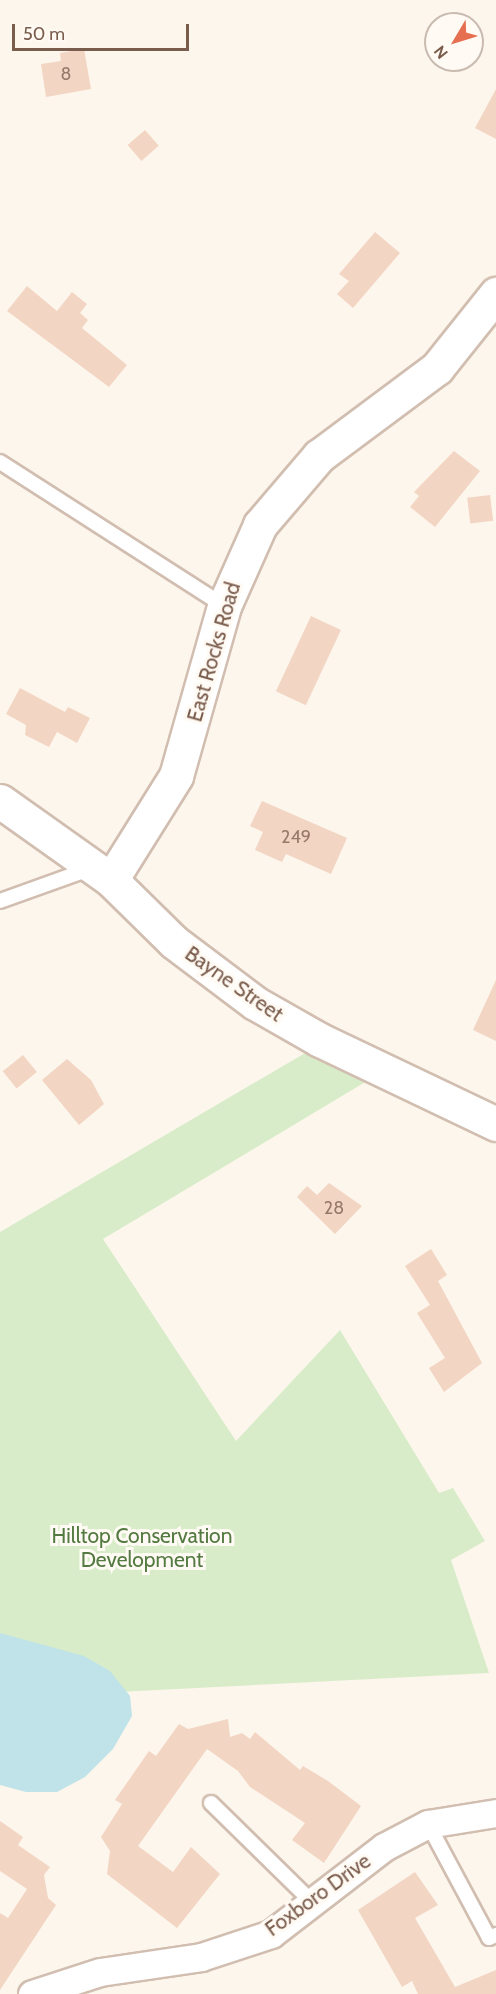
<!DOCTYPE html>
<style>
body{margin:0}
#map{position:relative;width:496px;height:1994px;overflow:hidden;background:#fdf6ec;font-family:Cabin,sans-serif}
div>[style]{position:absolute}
.green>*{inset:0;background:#d8ecc9}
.water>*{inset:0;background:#bfe3e8}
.building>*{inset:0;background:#f3d5c3;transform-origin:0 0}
.roads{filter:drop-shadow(2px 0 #d1beb0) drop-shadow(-2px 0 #d1beb0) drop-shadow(0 2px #d1beb0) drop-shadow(0 -2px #d1beb0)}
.service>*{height:14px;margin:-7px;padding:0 7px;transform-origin:7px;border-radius:7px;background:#fff}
.minor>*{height:27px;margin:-13.5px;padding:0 13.5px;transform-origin:13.5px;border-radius:13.5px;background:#fff}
.tertiary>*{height:33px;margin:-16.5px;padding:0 16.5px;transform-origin:16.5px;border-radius:16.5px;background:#fff}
span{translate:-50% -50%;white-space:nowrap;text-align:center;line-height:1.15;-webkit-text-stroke:6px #fffaf3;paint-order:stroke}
.number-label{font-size:18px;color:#987a6a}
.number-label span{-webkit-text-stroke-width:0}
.street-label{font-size:21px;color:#7a5c4d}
.park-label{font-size:21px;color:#537a41}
.north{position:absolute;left:424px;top:12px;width:60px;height:60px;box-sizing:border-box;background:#fffaf3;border:2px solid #cabbb1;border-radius:50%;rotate:232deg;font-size:16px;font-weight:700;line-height:24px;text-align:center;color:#7a5c4d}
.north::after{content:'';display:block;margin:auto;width:21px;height:27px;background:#e76f51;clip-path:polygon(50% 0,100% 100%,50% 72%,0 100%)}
.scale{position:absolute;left:12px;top:24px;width:177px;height:27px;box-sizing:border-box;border:3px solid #7a5c4d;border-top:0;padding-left:8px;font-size:18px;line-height:21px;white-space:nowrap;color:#7a5c4d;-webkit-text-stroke:4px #fffaf3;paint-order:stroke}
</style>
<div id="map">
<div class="green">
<div style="clip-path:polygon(312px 1049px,367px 1081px,103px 1239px,236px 1441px,340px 1330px,439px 1493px,453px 1488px,485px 1541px,451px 1560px,489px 1673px,0 1698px,0 1232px)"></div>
</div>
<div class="water">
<div style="clip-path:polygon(0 1633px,84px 1656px,110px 1671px,130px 1696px,132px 1716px,113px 1749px,85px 1777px,57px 1792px,26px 1792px,0 1785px)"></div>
</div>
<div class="building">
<div style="clip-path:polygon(84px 49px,91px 89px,46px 97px,41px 64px,61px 61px,60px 53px)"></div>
<div style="clip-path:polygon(496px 89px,496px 139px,475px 128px)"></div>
<div style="left:145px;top:130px;width:21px;height:23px;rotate:49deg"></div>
<div style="clip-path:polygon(375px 232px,400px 253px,353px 308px,337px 294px,349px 281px,339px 274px)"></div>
<div style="clip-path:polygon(27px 286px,57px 311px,72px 292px,87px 304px,80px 313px,88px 320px,82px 328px,127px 365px,109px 387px,7px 311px)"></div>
<div style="clip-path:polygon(454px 451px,480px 471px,435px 527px,410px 507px,419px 496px,414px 492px)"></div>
<div style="left:490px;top:495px;width:26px;height:23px;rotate:83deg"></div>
<div style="left:311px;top:616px;width:33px;height:83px;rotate:25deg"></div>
<div style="clip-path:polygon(20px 688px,65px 712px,68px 707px,90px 718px,77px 743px,57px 732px,49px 747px,25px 735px,26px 725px,6px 714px)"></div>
<div style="clip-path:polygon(262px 801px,347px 838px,331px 874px,286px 854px,282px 862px,255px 850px,263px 832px,250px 826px)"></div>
<div style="clip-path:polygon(496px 980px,496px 1041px,473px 1030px)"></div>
<div style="left:23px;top:1055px;width:22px;height:26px;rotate:51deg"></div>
<div style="clip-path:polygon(67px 1059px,91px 1080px,104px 1104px,79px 1125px,42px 1080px)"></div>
<div style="clip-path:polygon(329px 1183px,362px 1206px,335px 1234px,297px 1197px,307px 1186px,317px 1195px)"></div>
<div style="clip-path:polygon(431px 1249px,447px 1275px,438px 1281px,482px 1363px,444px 1392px,429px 1368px,445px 1358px,417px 1313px,430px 1305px,405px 1266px)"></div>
<div style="clip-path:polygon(228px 1719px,230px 1737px,242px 1733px,250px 1739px,255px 1732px,300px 1770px,303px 1766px,328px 1781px,361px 1806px,324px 1863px,292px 1840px,305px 1823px,250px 1787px,238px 1771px,207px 1749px,138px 1846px,173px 1872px,191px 1847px,220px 1874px,177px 1928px,107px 1874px,110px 1851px,101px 1837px,122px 1804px,115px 1800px,149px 1751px,156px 1756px,179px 1724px,188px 1729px)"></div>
<div style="clip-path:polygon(0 1821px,23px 1837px,18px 1845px,50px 1867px,44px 1875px,48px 1898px,56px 1905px,0 1990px,0 1913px,8px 1918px,27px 1889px,0 1871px)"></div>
<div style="clip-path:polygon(415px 1872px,438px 1905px,415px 1918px,455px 1987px,496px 1970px,496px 1994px,418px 1994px,412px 1981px,402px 1987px,358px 1910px)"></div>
</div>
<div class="roads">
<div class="service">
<div style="left:0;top:462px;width:266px;rotate:32.7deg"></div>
<div style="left:0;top:901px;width:98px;rotate:-19.7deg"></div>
<div style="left:211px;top:1803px;width:143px;rotate:44.4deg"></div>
<div style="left:428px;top:1824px;width:129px;rotate:61.8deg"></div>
<div style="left:489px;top:1938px;width:8px;rotate:-23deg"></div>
</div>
<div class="minor">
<div style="left:32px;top:1994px;width:71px;rotate:-17.9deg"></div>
<div style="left:100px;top:1972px;width:102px;rotate:-8.4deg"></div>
<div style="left:201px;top:1957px;width:74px;rotate:-18.2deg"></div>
<div style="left:271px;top:1934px;width:143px;rotate:-37.6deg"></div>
<div style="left:384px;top:1847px;width:50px;rotate:-27.6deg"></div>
<div style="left:428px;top:1824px;width:69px;rotate:-9.2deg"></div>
</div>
<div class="tertiary">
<div style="left:0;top:801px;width:136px;rotate:35.4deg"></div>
<div style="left:111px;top:880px;width:88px;rotate:44.5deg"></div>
<div style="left:174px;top:942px;width:101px;rotate:37deg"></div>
<div style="left:255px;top:1003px;width:75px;rotate:29.6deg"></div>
<div style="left:320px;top:1040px;width:195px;rotate:25.5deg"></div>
<div style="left:111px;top:880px;width:123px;rotate:-58deg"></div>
<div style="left:176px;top:776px;width:177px;rotate:-74.2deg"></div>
<div style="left:224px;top:606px;width:89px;rotate:-66deg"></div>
<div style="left:260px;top:525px;width:91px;rotate:-49.5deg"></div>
<div style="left:319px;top:456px;width:147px;rotate:-36.7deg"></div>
<div style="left:437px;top:368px;width:95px;rotate:-51.4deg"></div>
</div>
</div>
<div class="number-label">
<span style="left:66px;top:74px">8</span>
<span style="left:296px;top:837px">249</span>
<span style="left:334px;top:1208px">28</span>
</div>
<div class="street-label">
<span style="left:214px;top:652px;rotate:-74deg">East Rocks Road</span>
<span style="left:234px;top:984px;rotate:35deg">Bayne Street</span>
<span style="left:318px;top:1895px;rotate:-36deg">Foxboro Drive</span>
</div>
<div class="park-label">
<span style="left:142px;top:1548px">Hilltop Conservation<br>Development</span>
</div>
<div class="north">N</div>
<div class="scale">50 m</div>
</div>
